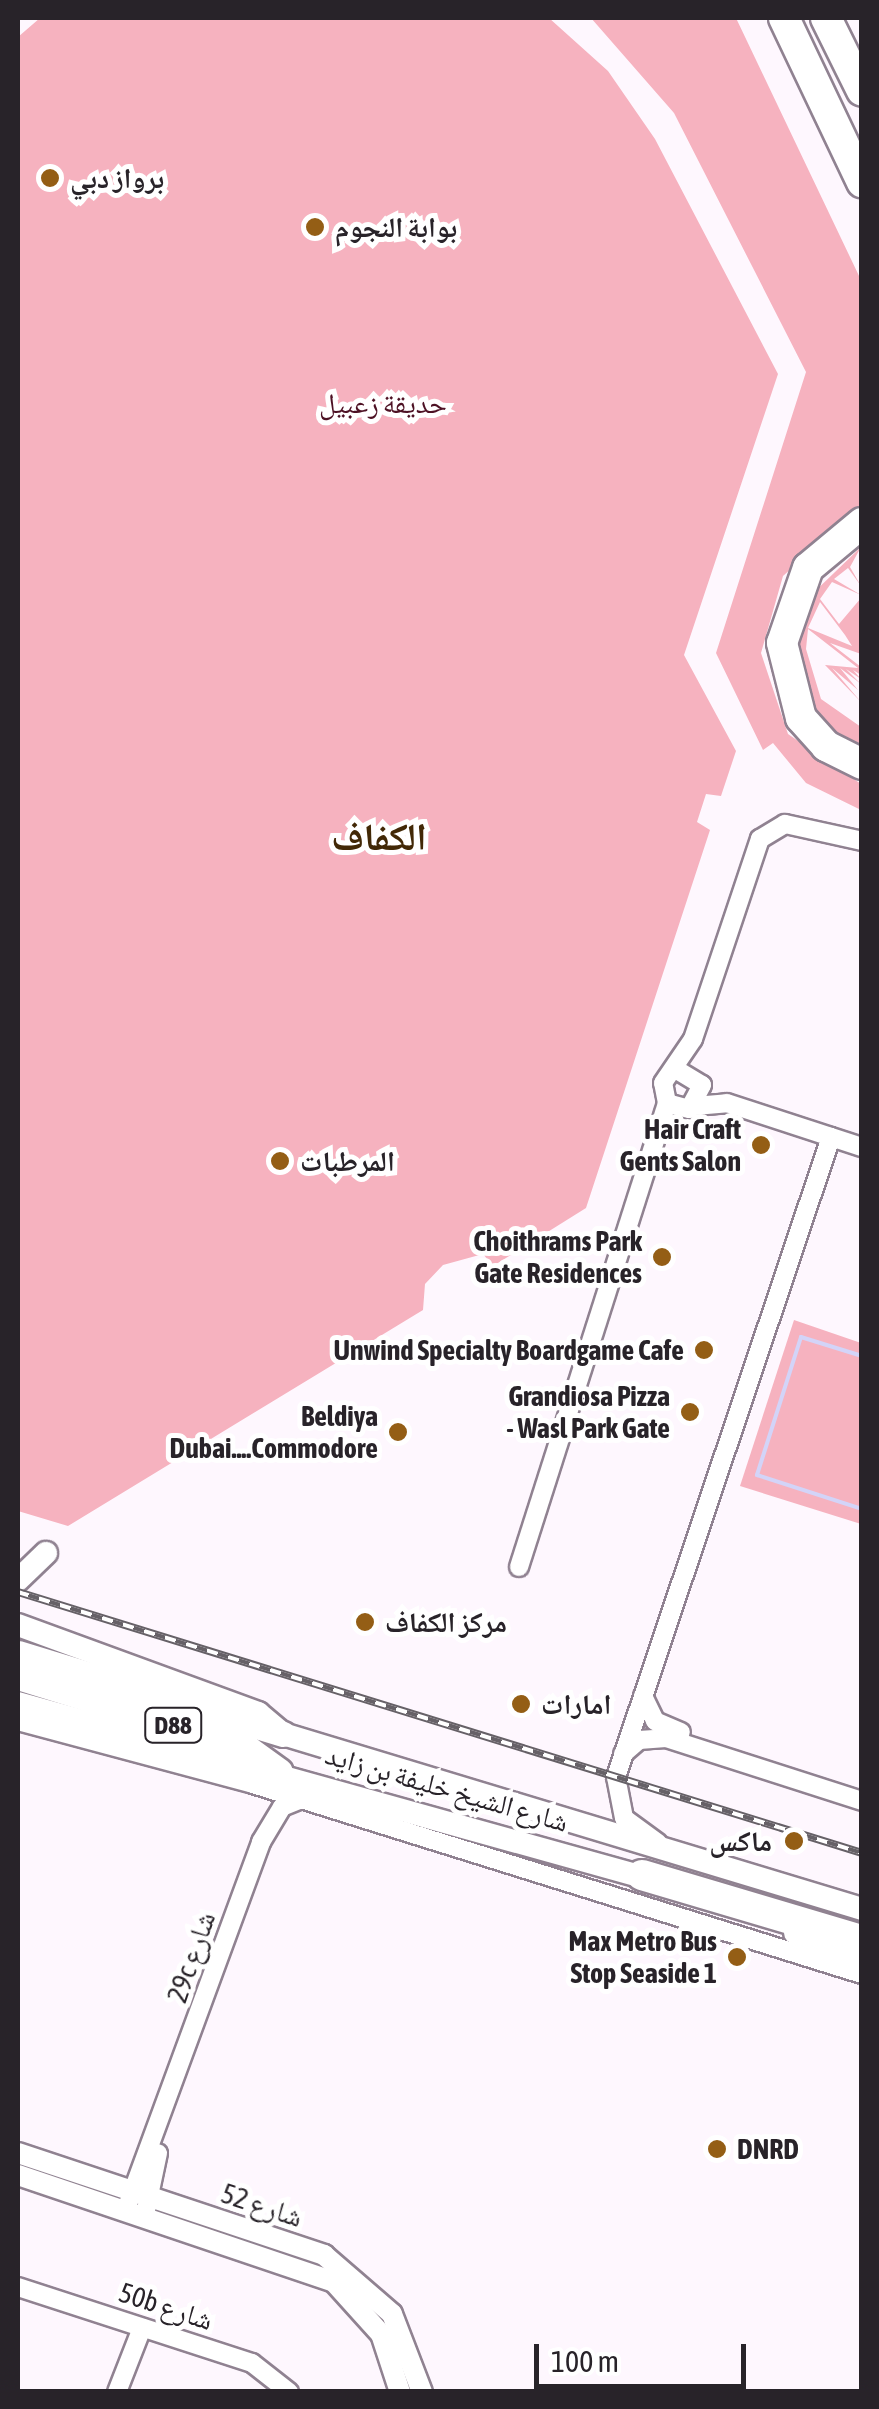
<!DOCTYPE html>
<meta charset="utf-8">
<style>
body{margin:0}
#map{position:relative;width:879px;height:2409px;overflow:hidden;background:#fef7fe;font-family:"Asap Condensed","Noto Naskh Arabic",sans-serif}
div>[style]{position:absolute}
.green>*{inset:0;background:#f6b2bf}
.stream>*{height:4px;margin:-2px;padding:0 2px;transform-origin:2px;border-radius:2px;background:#d3d4f8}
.roads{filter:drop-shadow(2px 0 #908291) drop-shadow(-2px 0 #908291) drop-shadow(0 2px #908291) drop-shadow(0 -2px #908291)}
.minor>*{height:18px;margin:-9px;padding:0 9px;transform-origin:9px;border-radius:9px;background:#fff}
.tertiary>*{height:20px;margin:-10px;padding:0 10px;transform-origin:10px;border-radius:10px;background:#fff}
.secondary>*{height:22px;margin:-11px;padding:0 11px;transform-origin:11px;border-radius:11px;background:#fff}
.primary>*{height:25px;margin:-12.5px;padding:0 12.5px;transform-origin:12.5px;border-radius:12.5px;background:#fff}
.motorway>*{height:30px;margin:-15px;padding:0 15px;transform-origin:15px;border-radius:15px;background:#fff}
.rail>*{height:8px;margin-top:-4px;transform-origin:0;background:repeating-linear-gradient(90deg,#fff 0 11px,#666167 0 22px);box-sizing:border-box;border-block:2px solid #666167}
.dots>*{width:28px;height:28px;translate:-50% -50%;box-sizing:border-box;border:5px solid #fff;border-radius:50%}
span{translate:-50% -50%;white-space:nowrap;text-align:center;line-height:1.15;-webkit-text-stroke:10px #fff;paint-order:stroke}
.shield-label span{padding:2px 8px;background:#fff;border:2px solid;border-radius:8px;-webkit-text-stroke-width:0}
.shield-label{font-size:25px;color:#282329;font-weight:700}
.poi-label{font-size:28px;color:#282329;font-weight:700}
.left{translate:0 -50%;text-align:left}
.right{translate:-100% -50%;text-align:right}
.park-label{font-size:28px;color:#4d1124}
.street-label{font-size:28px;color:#282329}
.district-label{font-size:38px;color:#422806;font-weight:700}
.frame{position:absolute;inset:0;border:20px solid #282329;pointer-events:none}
.scale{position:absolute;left:534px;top:2344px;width:212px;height:45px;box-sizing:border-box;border:5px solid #282329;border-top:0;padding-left:12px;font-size:30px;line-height:35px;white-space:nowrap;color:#282329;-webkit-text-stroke:8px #fff;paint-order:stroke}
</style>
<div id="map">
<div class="green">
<div style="clip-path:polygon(40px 18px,549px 18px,608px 71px,655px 139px,778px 374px,684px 655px,736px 751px,721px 796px,706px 794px,697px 822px,710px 830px,586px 1208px,493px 1266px,483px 1254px,443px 1265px,425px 1284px,423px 1310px,68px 1526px,18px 1511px,18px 37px)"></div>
<div style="clip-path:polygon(591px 18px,736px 18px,860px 278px,861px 506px,783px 576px,761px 653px,788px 734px,861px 784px,861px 810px,806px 783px,773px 743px,763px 750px,716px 653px,806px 372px,674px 113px)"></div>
<div style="clip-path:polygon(evenodd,861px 547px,850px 567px,861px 586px,848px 568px,834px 579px,861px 595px,832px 582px,820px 599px,839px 624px,861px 598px,861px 654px,830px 643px,861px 667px,861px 675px,853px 670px,861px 679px,846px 669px,861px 684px,840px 668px,858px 690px,832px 668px,861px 702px,825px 665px,858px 668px,808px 629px,806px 649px,821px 699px,861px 727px,861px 751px,821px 723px,795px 654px,809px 597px,861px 547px,820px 602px,845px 635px,852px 646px,808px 628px,820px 602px)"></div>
<div style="clip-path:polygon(794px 1320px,861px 1343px,861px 1524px,740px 1486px)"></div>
</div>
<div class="stream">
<div style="left:862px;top:1356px;width:64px;rotate:-162.7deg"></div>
<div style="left:801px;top:1337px;width:145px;rotate:107.7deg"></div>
<div style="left:757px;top:1475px;width:110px;rotate:17.9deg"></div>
</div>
<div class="roads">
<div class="minor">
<div style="left:677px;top:1070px;width:29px;rotate:31deg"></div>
<div style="left:702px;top:1085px;width:27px;rotate:118deg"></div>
<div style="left:689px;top:1109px;width:23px;rotate:-165deg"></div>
<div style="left:667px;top:1103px;width:20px;rotate:-101deg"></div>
<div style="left:663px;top:1083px;width:53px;rotate:-55.7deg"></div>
<div style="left:693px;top:1039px;width:211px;rotate:-71.5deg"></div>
<div style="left:760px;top:839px;width:29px;rotate:-31deg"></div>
<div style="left:785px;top:824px;width:79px;rotate:12.4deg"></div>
<div style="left:695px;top:1106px;width:32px;rotate:-5deg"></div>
<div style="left:727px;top:1103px;width:142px;rotate:18.1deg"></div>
<div style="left:519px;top:1567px;width:487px;rotate:-72.3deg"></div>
<div style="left:643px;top:1696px;width:28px;rotate:64deg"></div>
<div style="left:655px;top:1721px;width:28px;rotate:23deg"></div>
<div style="left:18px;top:1721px;width:243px;rotate:15deg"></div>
<div style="left:253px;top:1784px;width:638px;rotate:17.33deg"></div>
<div style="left:623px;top:1754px;width:21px;rotate:-41deg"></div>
<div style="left:639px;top:1740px;width:27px;rotate:-4deg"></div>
<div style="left:666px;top:1738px;width:206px;rotate:17.8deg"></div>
<div style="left:658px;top:1843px;width:42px;rotate:-143.7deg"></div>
<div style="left:624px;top:1818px;width:42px;rotate:-101deg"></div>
<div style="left:616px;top:1777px;width:675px;rotate:-71.43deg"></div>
<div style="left:128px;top:2204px;width:386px;rotate:-69.8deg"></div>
<div style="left:261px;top:1842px;width:41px;rotate:-59deg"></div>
<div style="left:282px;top:1807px;width:22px;rotate:-22deg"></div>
<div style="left:146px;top:2210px;width:58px;rotate:-78.1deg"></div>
<div style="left:18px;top:2287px;width:246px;rotate:18deg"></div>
<div style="left:252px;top:2363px;width:47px;rotate:38.1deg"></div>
<div style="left:117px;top:2392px;width:69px;rotate:-68.7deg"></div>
</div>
<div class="tertiary">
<div style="left:18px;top:2153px;width:323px;rotate:18.4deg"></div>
<div style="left:324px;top:2255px;width:90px;rotate:40.9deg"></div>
<div style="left:392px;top:2314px;width:84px;rotate:69deg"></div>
<div style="left:18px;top:2175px;width:334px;rotate:18.7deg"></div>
<div style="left:334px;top:2282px;width:70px;rotate:47.9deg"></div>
<div style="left:381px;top:2334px;width:61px;rotate:71.9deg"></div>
</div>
<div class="secondary">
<div style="left:18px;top:1580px;width:39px;rotate:-44deg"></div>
<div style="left:18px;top:1625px;width:256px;rotate:20.1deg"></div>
<div style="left:258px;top:1713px;width:33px;rotate:40deg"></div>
<div style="left:283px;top:1734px;width:605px;rotate:16.82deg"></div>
<div style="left:18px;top:1703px;width:663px;rotate:15.57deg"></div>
<div style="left:795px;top:1933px;width:72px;rotate:21.2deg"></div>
</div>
<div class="primary">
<div style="left:18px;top:1653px;width:277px;rotate:17deg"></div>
<div style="left:18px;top:1677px;width:241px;rotate:17.2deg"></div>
<div style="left:248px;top:1748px;width:39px;rotate:36deg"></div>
</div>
<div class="motorway">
<div style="left:784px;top:18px;width:182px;rotate:64.6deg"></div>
<div style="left:826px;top:18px;width:81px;rotate:63.7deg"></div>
<div style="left:862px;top:523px;width:70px;rotate:140.2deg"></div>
<div style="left:808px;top:568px;width:79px;rotate:109.1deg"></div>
<div style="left:782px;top:643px;width:77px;rotate:75.8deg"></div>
<div style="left:801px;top:718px;width:38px;rotate:48deg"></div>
<div style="left:826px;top:746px;width:40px;rotate:26.6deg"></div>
<div style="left:642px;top:1875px;width:229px;rotate:16.5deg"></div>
</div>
</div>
<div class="rail">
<div style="left:18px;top:1592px;width:883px;rotate:17.18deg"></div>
</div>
<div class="dots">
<div style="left:50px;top:178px;background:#945e15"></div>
<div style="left:315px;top:227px;background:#945e15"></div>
<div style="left:761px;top:1145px;background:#945e15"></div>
<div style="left:280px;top:1161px;background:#945e15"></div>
<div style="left:662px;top:1257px;background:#945e15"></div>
<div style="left:704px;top:1350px;background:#945e15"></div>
<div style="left:690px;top:1412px;background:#945e15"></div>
<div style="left:398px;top:1432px;background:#945e15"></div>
<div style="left:365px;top:1622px;background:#945e15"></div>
<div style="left:521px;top:1704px;background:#945e15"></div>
<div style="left:794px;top:1841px;background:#945e15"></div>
<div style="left:737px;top:1957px;background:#945e15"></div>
<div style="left:717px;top:2149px;background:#945e15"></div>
</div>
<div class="shield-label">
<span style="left:173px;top:1725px">D88</span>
</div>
<div class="poi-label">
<span class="left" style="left:70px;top:178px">برواز دبي</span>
<span class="left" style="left:335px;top:227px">بوابة النجوم</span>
<span class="right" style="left:741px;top:1145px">Hair Craft<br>Gents Salon</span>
<span class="left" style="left:300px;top:1161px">المرطبات</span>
<span class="right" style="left:642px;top:1257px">Choithrams Park<br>Gate Residences</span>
<span class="right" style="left:684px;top:1350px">Unwind Specialty Boardgame Cafe</span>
<span class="right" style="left:670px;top:1412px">Grandiosa Pizza<br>- Wasl Park Gate</span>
<span class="right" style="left:378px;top:1432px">Beldiya<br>Dubai....Commodore</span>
<span class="left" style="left:385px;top:1622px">مركز الكفاف</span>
<span class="left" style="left:541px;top:1704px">امارات</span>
<span class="right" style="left:772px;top:1841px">ماكس</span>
<span class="right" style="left:717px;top:1957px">Max Metro Bus<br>Stop Seaside 1</span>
<span class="left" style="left:737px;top:2149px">DNRD</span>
</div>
<div class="park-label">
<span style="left:383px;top:403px">حديقة زعبيل</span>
</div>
<div class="street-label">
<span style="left:447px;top:1788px;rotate:16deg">شارع الشيخ خليفة بن زايد</span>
<span style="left:191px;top:1957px;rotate:-71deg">29c شارع</span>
<span style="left:262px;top:2205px;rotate:18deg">شارع 52</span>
<span style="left:166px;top:2306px;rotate:18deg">50b شارع</span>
</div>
<div class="district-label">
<span style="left:379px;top:837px">الكفاف</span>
</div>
<div class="frame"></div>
<div class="scale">100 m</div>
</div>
